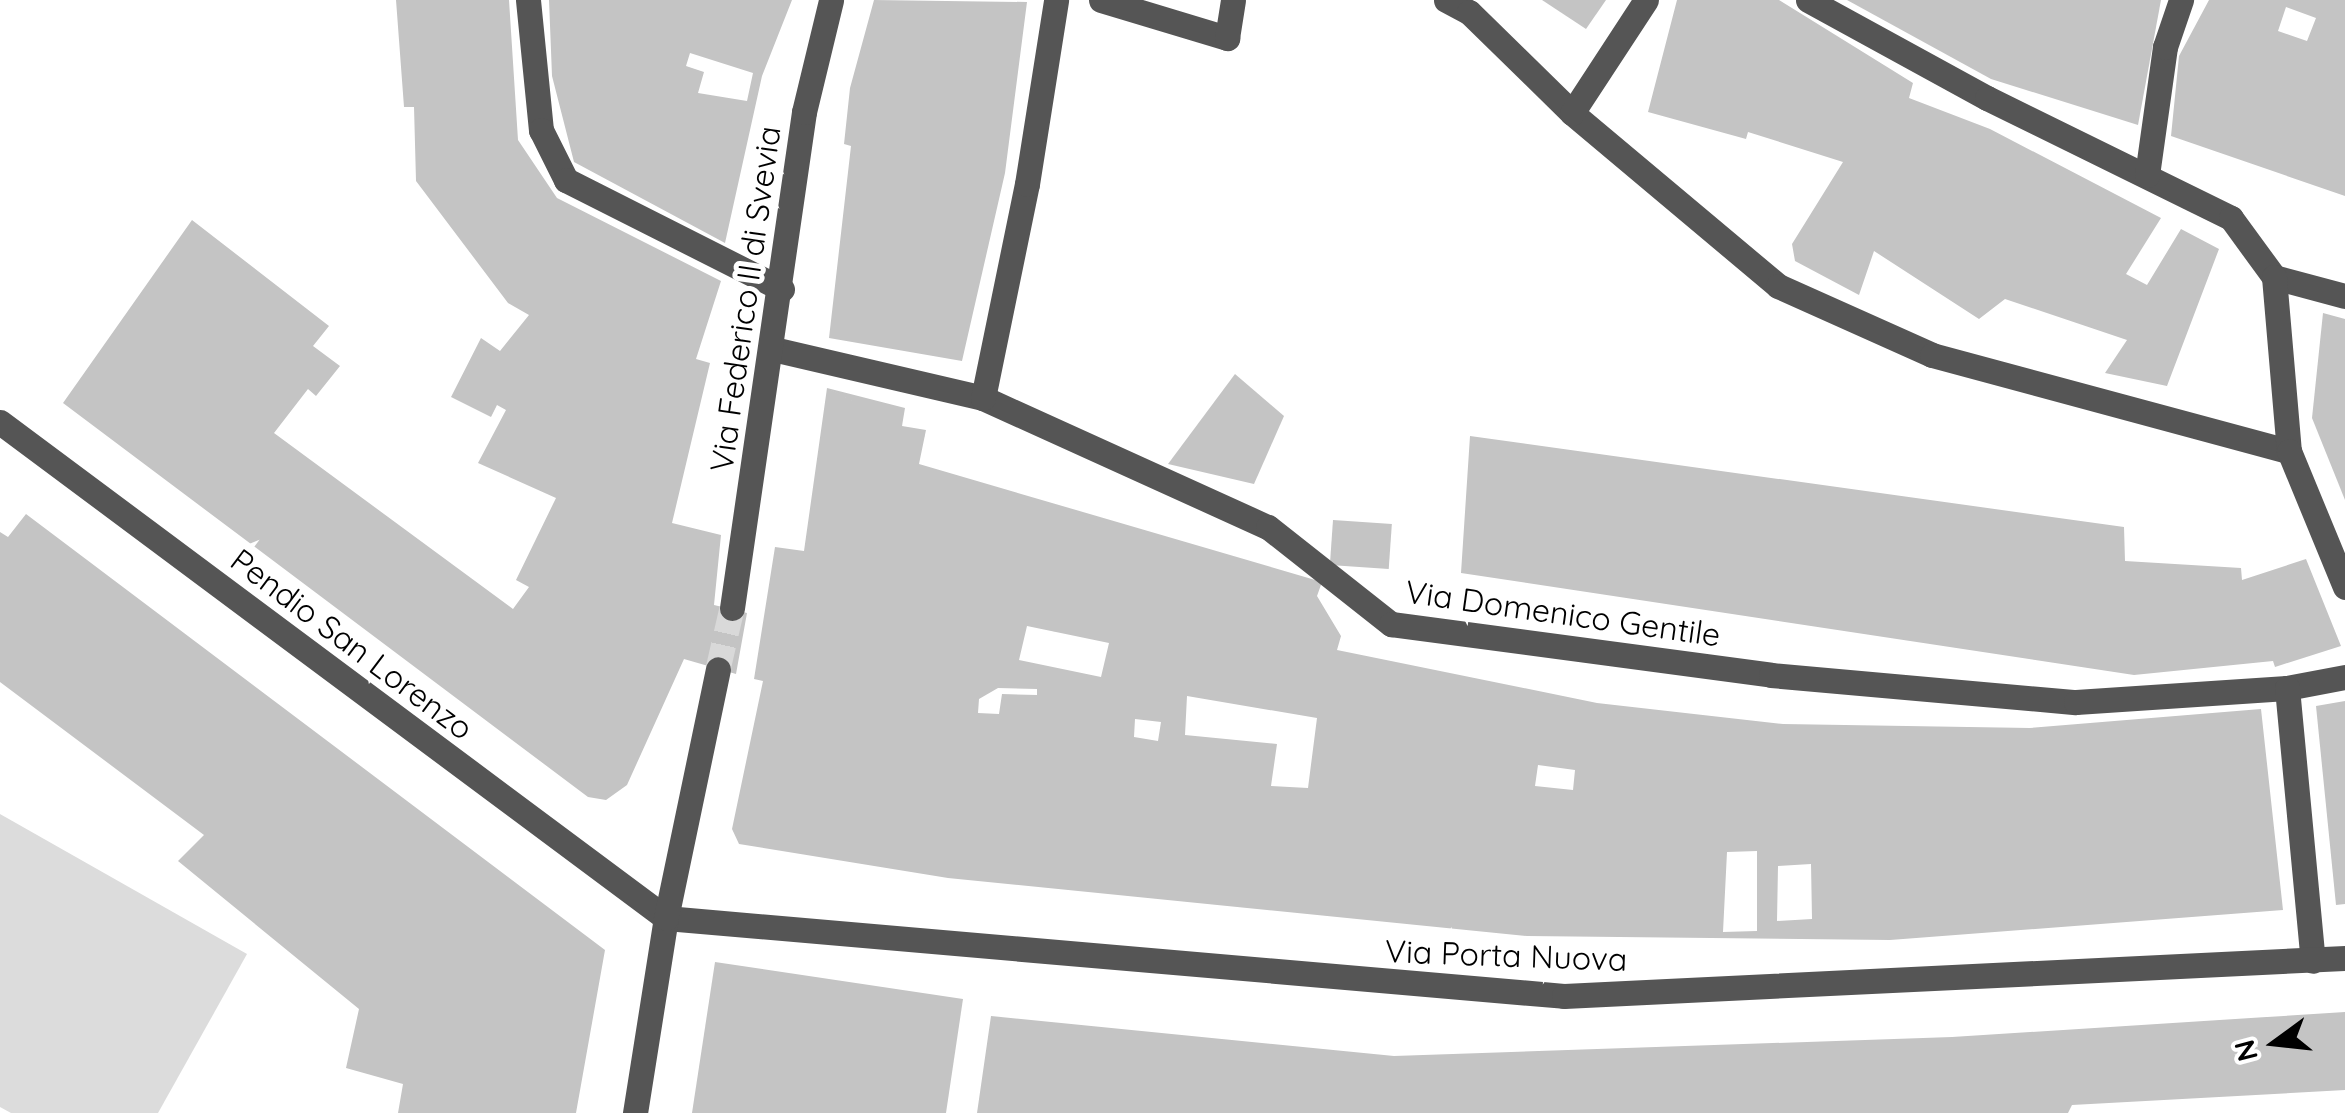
<!DOCTYPE html>
<style>
body{margin:0}
#map{position:relative;width:2345px;height:1113px;overflow:hidden;background:#fff;font-family:Quicksand,sans-serif}
div>[style]{position:absolute}
.green>*{inset:0;background:#dcdcdc}
.building>*{inset:0;background:#c4c4c4;transform-origin:0 0}
.minor-tunnel>*{height:25px;margin-top:-12.5px;transform-origin:0;background:repeating-linear-gradient(90deg,#d9d9d9 0 25px,transparent 0 37px)}
.minor>*{height:25px;margin:-12.5px;padding:0 12.5px;transform-origin:12.5px;border-radius:12.5px;background:#555}
span{translate:-50% -50%;white-space:nowrap;text-align:center;line-height:1.15;-webkit-text-stroke:10px #fff;paint-order:stroke}
.street-label{font-size:32px;color:#000}
.north{position:absolute;left:2225px;top:993px;width:100px;height:100px;-webkit-text-stroke:8px #fff;paint-order:stroke;rotate:255deg;font-size:28px;font-weight:700;line-height:40px;text-align:center;color:#000}
.north::after{content:'';display:block;margin:auto;width:35px;height:45px;background:#000;clip-path:polygon(50% 0,100% 100%,50% 72%,0 100%)}
</style>
<div id="map">
<div class="green">
<div style="clip-path:polygon(0 814px,247px 954px,158px 1113px,11px 1113px,0 1107px)"></div>
</div>
<div class="building">
<div style="clip-path:polygon(396px 0,509px 0,518px 140px,557px 198px,721px 281px,696px 359px,710px 363px,672px 523px,721px 535px,714px 605px,747px 613px,736px 674px,684px 659px,627px 785px,606px 800px,588px 797px,63px 403px,192px 220px,329px 326px,313px 346px,340px 366px,316px 396px,308px 389px,274px 433px,513px 609px,529px 587px,516px 580px,556px 498px,478px 463px,506px 410px,497px 405px,491px 417px,451px 397px,481px 338px,500px 351px,529px 315px,508px 303px,416px 181px,414px 107px,404px 107px)"></div>
<div style="clip-path:polygon(evenodd,549px 0,792px 0,762px 76px,725px 243px,574px 162px,552px 76px,549px 0,690px 53px,753px 73px,747px 101px,698px 93px,704px 72px,686px 66px,690px 53px)"></div>
<div style="clip-path:polygon(874px 0,1027px 2px,1005px 173px,962px 361px,829px 338px,851px 146px,844px 144px,850px 88px)"></div>
<div style="clip-path:polygon(1542px 0,1606px 0,1586px 29px)"></div>
<div style="clip-path:polygon(1677px 0,1779px 0,1913px 83px,1909px 98px,1990px 129px,2161px 218px,2126px 274px,2147px 285px,2181px 229px,2219px 249px,2167px 386px,2105px 373px,2127px 340px,2005px 299px,1979px 319px,1874px 251px,1859px 295px,1795px 261px,1792px 244px,1843px 162px,1748px 132px,1746px 139px,1648px 112px)"></div>
<div style="clip-path:polygon(1847px 0,2161px 0,2138px 125px,1991px 79px)"></div>
<div style="clip-path:polygon(evenodd,2209px 0,2345px 0,2345px 196px,2171px 136px,2179px 56px,2209px 0,2286px 7px,2316px 18px,2307px 41px,2278px 31px,2286px 7px)"></div>
<div style="clip-path:polygon(2323px 313px,2345px 319px,2345px 500px,2312px 418px)"></div>
<div style="clip-path:polygon(1235px 374px,1284px 416px,1254px 484px,1168px 464px)"></div>
<div style="clip-path:polygon(evenodd,827px 388px,905px 408px,902px 426px,926px 430px,919px 464px,1322px 582px,1317px 596px,1341px 636px,1337px 650px,1597px 703px,1783px 724px,2030px 728px,2261px 709px,2283px 910px,1890px 940px,1527px 936px,948px 878px,739px 844px,732px 829px,763px 681px,754px 679px,775px 547px,804px 551px,827px 388px,1027px 626px,1109px 643px,1101px 677px,1019px 660px,1027px 626px,827px 388px,998px 688px,1037px 689px,1037px 695px,1002px 694px,999px 714px,978px 713px,979px 699px,998px 688px,827px 388px,1187px 696px,1317px 718px,1308px 788px,1271px 786px,1277px 744px,1185px 735px,1187px 696px,827px 388px,1135px 719px,1161px 722px,1158px 741px,1134px 737px,1135px 719px,827px 388px,1538px 765px,1575px 770px,1573px 790px,1535px 786px,1538px 765px,827px 388px,1757px 851px,1757px 931px,1723px 932px,1727px 852px,1757px 851px,827px 388px,1811px 864px,1812px 919px,1777px 921px,1778px 866px,1811px 864px)"></div>
<div style="clip-path:polygon(1470px 436px,2124px 527px,2125px 561px,2241px 568px,2242px 580px,2306px 559px,2341px 646px,2275px 667px,2273px 661px,2134px 675px,1461px 573px)"></div>
<div style="clip-path:polygon(26px 514px,605px 950px,576px 1113px,398px 1113px,403px 1084px,346px 1068px,359px 1009px,178px 861px,204px 835px,0 682px,0 532px,8px 537px)"></div>
<div style="left:1333px;top:520px;width:59px;height:45px;rotate:4deg"></div>
<div style="clip-path:polygon(2345px 701px,2345px 904px,2336px 905px,2316px 706px)"></div>
<div style="clip-path:polygon(715px 962px,963px 999px,946px 1113px,692px 1113px)"></div>
<div style="clip-path:polygon(2345px 1012px,2345px 1090px,2072px 1105px,2068px 1113px,977px 1113px,991px 1016px,1394px 1056px,1952px 1037px)"></div>
</div>
<div class="minor-tunnel">
<div style="left:718px;top:669px;width:63px;rotate:-77.1deg"></div>
</div>
<div class="minor">
<div style="left:528px;top:0;width:131px;rotate:84.3deg"></div>
<div style="left:541px;top:130px;width:56px;rotate:63.4deg"></div>
<div style="left:566px;top:180px;width:242px;rotate:26.8deg"></div>
<div style="left:1101px;top:0;width:132px;rotate:16.8deg"></div>
<div style="left:1227px;top:38px;width:38px;rotate:-81deg"></div>
<div style="left:1446px;top:0;width:26px;rotate:28deg"></div>
<div style="left:1469px;top:12px;width:144px;rotate:44.4deg"></div>
<div style="left:1572px;top:113px;width:269px;rotate:40deg"></div>
<div style="left:1778px;top:286px;width:169px;rotate:24.1deg"></div>
<div style="left:1932px;top:355px;width:370px;rotate:15.1deg"></div>
<div style="left:1808px;top:0;width:204px;rotate:28.7deg"></div>
<div style="left:1987px;top:98px;width:272px;rotate:26.2deg"></div>
<div style="left:2231px;top:218px;width:73px;rotate:53.9deg"></div>
<div style="left:2274px;top:277px;width:73px;rotate:15deg"></div>
<div style="left:1572px;top:113px;width:135px;rotate:-56.8deg"></div>
<div style="left:2147px;top:175px;width:129px;rotate:-82deg"></div>
<div style="left:2165px;top:47px;width:50px;rotate:-71.2deg"></div>
<div style="left:2274px;top:277px;width:175px;rotate:85.1deg"></div>
<div style="left:2289px;top:451px;width:147px;rotate:67.6deg"></div>
<div style="left:773px;top:349px;width:216px;rotate:13.1deg"></div>
<div style="left:983px;top:398px;width:313px;rotate:24.4deg"></div>
<div style="left:1268px;top:527px;width:157px;rotate:38.3deg"></div>
<div style="left:1391px;top:624px;width:383px;rotate:7.6deg"></div>
<div style="left:1771px;top:675px;width:306px;rotate:5.1deg"></div>
<div style="left:2076px;top:702px;width:211px;rotate:-3.8deg"></div>
<div style="left:2287px;top:688px;width:59px;rotate:-10.7deg"></div>
<div style="left:983px;top:398px;width:218px;rotate:-78.4deg"></div>
<div style="left:1027px;top:184px;width:186px;rotate:-81deg"></div>
<div style="left:0;top:422px;width:830px;rotate:36.68deg"></div>
<div style="left:732px;top:608px;width:501px;rotate:-81.74deg"></div>
<div style="left:804px;top:112px;width:115px;rotate:-76.4deg"></div>
<div style="left:2287px;top:688px;width:274px;rotate:84.6deg"></div>
<div style="left:666px;top:918px;width:901px;rotate:4.96deg"></div>
<div style="left:1564px;top:996px;width:782px;rotate:-2.79deg"></div>
<div style="left:635px;top:1113px;width:197px;rotate:-81deg"></div>
<div style="left:666px;top:918px;width:254px;rotate:-78.2deg"></div>
</div>
<div class="street-label">
<span style="left:745px;top:299px;rotate:-82deg">Via Federico II di Svevia</span>
<span style="left:1563px;top:613px;rotate:8deg">Via Domenico Gentile</span>
<span style="left:352px;top:644px;rotate:37deg">Pendio San Lorenzo</span>
<span style="left:1506px;top:955px;rotate:2deg">Via Porta Nuova</span>
</div>
<div class="north">N</div>
</div>
